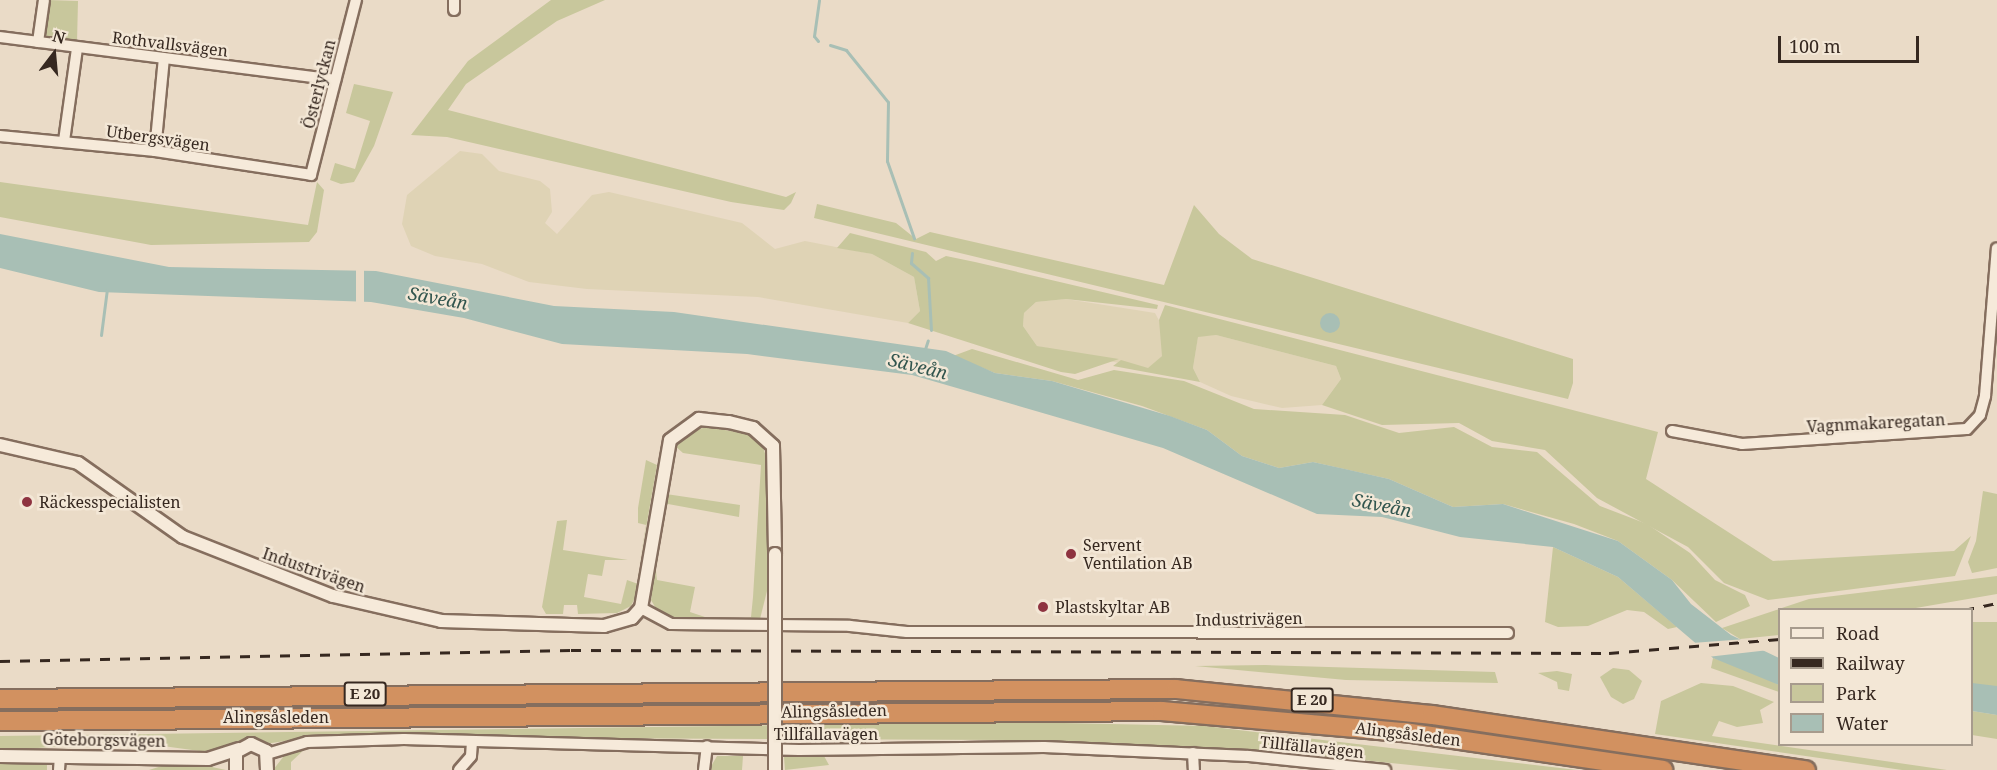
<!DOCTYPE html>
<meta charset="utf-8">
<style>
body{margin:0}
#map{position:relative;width:1997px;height:770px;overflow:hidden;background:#eadbc7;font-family:"Noto Serif",serif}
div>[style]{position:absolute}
.farmland>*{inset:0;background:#dfd3b5}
.green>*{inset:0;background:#c8c79c;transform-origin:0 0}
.water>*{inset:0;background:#a8bfb5}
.round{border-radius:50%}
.pier>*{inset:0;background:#eadbc7;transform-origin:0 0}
.stream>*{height:3px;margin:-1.5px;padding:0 1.5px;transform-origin:1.5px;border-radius:1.5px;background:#a8bfb5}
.roads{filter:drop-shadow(2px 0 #856e5e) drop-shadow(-2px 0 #856e5e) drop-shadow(0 2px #856e5e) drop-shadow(0 -2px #856e5e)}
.minor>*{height:10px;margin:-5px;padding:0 5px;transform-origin:5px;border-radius:5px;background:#f6eada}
.tertiary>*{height:12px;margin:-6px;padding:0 6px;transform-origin:6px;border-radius:6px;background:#f6eada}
.motorway>*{height:18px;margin:-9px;padding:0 9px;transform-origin:9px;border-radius:9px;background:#d29160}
.rail>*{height:3px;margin-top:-1.5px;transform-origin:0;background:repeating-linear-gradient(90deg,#362820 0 10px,transparent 0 20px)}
.bridges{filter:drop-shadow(2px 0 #856e5e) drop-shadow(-2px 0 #856e5e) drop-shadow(0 2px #856e5e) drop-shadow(0 -2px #856e5e)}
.tertiary-bridge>*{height:12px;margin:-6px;padding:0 6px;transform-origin:6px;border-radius:6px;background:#f6eada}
.dots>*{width:16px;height:16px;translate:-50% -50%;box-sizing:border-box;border:3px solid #f3e7d6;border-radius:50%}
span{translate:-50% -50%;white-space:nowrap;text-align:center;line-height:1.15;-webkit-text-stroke:5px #f3e7d6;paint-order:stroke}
.shield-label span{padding:2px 4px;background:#f3e7d6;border:2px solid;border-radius:4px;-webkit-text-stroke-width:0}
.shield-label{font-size:15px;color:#362820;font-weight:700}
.street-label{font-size:16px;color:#362820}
.poi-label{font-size:16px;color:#362820}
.left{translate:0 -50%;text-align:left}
.water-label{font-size:18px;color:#31554e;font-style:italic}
.legend{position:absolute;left:1778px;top:608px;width:195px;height:138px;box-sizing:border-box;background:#f3e7d6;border:2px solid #a79b8d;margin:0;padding:8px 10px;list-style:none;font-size:18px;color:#362820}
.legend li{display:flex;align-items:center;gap:12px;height:30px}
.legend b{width:30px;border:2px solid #a79b8d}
.north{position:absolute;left:24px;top:24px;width:60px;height:60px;-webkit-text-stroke:4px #f3e7d6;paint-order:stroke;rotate:16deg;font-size:16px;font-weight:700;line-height:24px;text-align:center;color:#362820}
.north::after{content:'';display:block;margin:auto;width:21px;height:27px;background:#362820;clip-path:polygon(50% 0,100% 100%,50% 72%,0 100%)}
.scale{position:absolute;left:1778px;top:36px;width:141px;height:27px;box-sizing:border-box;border:3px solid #362820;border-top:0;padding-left:8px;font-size:18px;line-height:21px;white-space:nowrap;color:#362820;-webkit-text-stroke:4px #f3e7d6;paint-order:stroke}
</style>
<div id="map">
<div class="farmland">
<div style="clip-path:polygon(460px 151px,482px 154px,499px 171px,540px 181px,550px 189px,552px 212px,545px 223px,557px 234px,592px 195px,609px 192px,742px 223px,775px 249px,805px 241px,872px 254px,914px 277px,920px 311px,908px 323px,758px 297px,587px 289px,529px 282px,482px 264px,435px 256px,411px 246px,402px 224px,407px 195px)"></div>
<div style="clip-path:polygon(1066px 299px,1155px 313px,1163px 328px,1162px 356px,1148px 369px,1037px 346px,1023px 326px,1024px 313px,1036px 302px)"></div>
<div style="clip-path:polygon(1216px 335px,1336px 366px,1341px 379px,1322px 405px,1282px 408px,1231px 396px,1200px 382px,1193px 368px,1198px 336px)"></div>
</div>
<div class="green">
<div style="clip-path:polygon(47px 0,78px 1px,77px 42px,50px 39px,43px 32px)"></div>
<div style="clip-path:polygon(551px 0,605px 0,557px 21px,466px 84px,448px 110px,786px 197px,796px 192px,791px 203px,784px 210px,731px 202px,447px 137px,411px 135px,468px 61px)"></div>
<div style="clip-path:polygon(354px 84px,393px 92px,374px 146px,354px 182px,341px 184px,330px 180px,335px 163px,355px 169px,370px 121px,346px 113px)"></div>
<div style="clip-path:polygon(0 182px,308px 225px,317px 182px,324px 190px,317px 232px,309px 242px,151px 245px,0 217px)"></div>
<div style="clip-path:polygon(817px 204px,896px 223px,916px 239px,930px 232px,1164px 285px,1194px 205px,1219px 234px,1252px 259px,1573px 359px,1573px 383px,1568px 399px,814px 218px)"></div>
<div style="clip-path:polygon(850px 233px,926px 252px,936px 261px,946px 256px,975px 262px,1158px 305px,1157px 309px,1066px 299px,1036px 302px,1024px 313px,1023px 326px,1037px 346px,1119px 359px,1075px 374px,1061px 372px,908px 323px,920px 311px,914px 277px,872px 254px,837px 248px)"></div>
<div style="clip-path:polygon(1165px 305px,1658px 432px,1646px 479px,1773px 561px,1954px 551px,1971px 536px,1955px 576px,1768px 600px,1724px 583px,1688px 547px,1597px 498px,1545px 450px,1492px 441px,1459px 423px,1382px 425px,1322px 405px,1341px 379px,1336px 366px,1216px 335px,1198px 337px,1193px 368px,1200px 382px,1113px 366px,1121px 360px,1148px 368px,1162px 356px,1159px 320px)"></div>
<div style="clip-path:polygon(972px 349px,1078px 380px,1114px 370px,1184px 381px,1254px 409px,1345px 415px,1399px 433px,1454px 427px,1492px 447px,1537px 452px,1600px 506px,1647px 524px,1690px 553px,1715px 580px,1745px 595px,1750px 606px,1716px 622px,1672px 580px,1618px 541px,1574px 524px,1503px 504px,1453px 507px,1389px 479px,1313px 462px,1279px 468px,1242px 456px,1207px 430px,1142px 406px,1052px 381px,995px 373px,953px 356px)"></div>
<div style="clip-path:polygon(707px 427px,749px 434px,763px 447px,767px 460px,770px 579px,760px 619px,746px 617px,751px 617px,753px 597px,761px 465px,683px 453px,675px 446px,691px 431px)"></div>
<div style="clip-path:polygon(646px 460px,657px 465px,639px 568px,646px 525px,638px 523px,638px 508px)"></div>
<div style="clip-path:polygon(1983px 491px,1997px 494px,1997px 568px,1972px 573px,1968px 562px,1976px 541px)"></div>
<div style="clip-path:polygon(666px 494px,740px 505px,739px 517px,668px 504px,663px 510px)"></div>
<div style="clip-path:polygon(567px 520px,563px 550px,628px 560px,605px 560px,602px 576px,588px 574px,584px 597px,621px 604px,627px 580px,641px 585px,631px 606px,617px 613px,578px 614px,577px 605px,564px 605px,563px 614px,546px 614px,542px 607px,557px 521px)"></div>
<div style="clip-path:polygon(1553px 547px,1618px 577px,1677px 627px,1668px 629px,1644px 612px,1627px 610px,1588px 626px,1558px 627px,1545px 622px)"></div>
<div style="clip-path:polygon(655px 562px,657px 580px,695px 587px,690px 612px,708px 618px,661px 617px,651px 600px)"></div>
<div style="clip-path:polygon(1997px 576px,1997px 594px,1910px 609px,1780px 610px,1779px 635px,1740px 639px,1722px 628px,1809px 599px)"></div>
<div style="left:1997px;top:622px;width:64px;height:25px;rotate:90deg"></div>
<div style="clip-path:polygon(1713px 658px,1751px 670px,1779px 685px,1779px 692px,1711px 668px)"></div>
<div style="clip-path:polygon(1265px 665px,1495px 672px,1498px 683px,1346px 680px,1195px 666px)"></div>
<div style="clip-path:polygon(1613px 668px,1629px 670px,1642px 681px,1634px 699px,1623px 704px,1611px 697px,1600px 677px)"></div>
<div style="clip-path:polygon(1557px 671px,1572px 674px,1569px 691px,1558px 689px,1557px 682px,1538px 673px)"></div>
<div style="clip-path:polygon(1701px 683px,1733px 686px,1774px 702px,1760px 710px,1763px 723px,1737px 727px,1719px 721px,1712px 736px,1947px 770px,1902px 770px,1655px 734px,1661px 701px)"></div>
<div style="clip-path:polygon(1972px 711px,1997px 715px,1997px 739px,1972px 735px)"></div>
<div style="clip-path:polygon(1014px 722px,1205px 726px,1577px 770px,1459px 770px,1284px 752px,1013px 740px,312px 737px,265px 744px,251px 739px,207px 752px,126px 741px,0 751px,0 736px)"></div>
<div style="clip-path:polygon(306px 748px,291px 762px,291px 770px,273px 770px,284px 756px)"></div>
<div style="clip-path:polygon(717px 756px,743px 756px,742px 770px,709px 770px)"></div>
<div style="clip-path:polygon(824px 756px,829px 765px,785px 770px,784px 757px)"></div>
<div style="left:0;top:761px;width:47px;height:9px"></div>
<div style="clip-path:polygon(168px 764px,198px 764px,226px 770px,149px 770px)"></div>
</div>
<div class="water">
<div style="clip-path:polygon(0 234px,169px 267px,376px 271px,554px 306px,674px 312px,946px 351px,995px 373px,1052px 381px,1170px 416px,1207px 430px,1242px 456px,1279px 468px,1313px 462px,1345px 469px,1389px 479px,1453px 507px,1503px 504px,1618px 541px,1672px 580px,1691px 604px,1731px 635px,1779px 658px,1779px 685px,1713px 658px,1618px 577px,1553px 547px,1460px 537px,1382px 517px,1317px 514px,1163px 448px,912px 375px,747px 354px,562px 344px,464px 318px,371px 302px,99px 292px,0 268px)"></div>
<div class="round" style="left:1320px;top:313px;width:20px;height:20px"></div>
<div style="clip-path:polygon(1972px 683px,1997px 686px,1997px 715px,1972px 711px)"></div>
</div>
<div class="pier">
<div style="left:356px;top:266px;width:8px;height:38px"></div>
<div style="clip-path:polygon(1746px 639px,1769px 650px,1707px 657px,1692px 643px)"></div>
</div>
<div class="stream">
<div style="left:818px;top:41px;width:6px;rotate:-129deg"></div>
<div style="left:814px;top:36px;width:36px;rotate:-82deg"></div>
<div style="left:830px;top:45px;width:17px;rotate:17deg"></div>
<div style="left:846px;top:50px;width:67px;rotate:51.1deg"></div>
<div style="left:888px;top:102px;width:59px;rotate:91deg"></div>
<div style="left:887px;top:161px;width:82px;rotate:70.7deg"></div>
<div style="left:912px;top:253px;width:10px;rotate:96deg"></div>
<div style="left:911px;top:263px;width:23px;rotate:41deg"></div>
<div style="left:928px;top:278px;width:52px;rotate:86.7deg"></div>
<div style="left:101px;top:335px;width:46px;rotate:-82.6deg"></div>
<div style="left:925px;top:349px;width:9px;rotate:-72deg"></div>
</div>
<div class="roads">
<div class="minor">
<div style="left:454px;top:0;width:10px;rotate:90deg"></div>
<div style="left:0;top:37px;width:338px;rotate:7.3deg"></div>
<div style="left:38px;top:42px;width:42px;rotate:-81.9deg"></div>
<div style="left:0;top:136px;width:156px;rotate:5.5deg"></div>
<div style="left:155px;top:151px;width:158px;rotate:8.7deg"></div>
<div style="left:311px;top:175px;width:181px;rotate:-75.6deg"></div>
<div style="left:64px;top:141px;width:94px;rotate:-82deg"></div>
<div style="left:155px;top:151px;width:93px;rotate:-84.5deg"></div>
<div style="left:1672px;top:431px;width:71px;rotate:10.5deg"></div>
<div style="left:1742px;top:444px;width:225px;rotate:-3.8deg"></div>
<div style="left:1967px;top:429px;width:19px;rotate:-47deg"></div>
<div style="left:1980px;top:415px;width:20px;rotate:-75deg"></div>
<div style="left:1985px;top:396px;width:148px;rotate:-85.4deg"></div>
<div style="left:641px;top:608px;width:34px;rotate:28deg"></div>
<div style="left:671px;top:624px;width:179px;rotate:0.6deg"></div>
<div style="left:850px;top:626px;width:57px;rotate:6deg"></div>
<div style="left:907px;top:632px;width:601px;rotate:0.1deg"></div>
<div style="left:1193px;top:753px;width:17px;rotate:87deg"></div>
<div style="left:267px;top:754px;width:42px;rotate:-16.7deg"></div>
<div style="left:307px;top:742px;width:97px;rotate:-1.8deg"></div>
<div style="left:404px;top:739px;width:395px;rotate:1.6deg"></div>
<div style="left:799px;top:750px;width:245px;rotate:-0.7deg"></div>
<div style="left:1044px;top:747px;width:205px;rotate:2.5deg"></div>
<div style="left:1249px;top:756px;width:137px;rotate:5.9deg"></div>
<div style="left:59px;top:770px;width:14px;rotate:-86deg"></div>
<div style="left:459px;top:770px;width:18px;rotate:-49deg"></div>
<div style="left:471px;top:756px;width:15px;rotate:-86deg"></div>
<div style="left:704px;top:770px;width:24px;rotate:-83deg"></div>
</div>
<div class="tertiary">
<div style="left:0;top:445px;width:80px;rotate:13deg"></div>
<div style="left:78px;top:463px;width:128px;rotate:35.2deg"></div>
<div style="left:183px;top:537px;width:161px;rotate:21.5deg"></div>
<div style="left:333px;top:596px;width:111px;rotate:13deg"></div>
<div style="left:441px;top:621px;width:163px;rotate:1.8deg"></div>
<div style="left:604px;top:626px;width:29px;rotate:-16deg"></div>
<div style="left:632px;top:618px;width:13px;rotate:-48deg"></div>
<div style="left:641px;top:608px;width:170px;rotate:-80.2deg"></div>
<div style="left:670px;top:440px;width:36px;rotate:-36deg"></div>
<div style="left:699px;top:419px;width:30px;rotate:6deg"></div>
<div style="left:729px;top:422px;width:25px;rotate:14deg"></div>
<div style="left:753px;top:428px;width:27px;rotate:42deg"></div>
<div style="left:773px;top:446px;width:108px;rotate:88.9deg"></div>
<div style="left:0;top:756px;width:208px;rotate:0.8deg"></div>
<div style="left:208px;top:759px;width:32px;rotate:-18deg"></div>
<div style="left:236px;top:770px;width:18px;rotate:-90deg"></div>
<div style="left:236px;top:752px;width:17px;rotate:-28deg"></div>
<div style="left:251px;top:744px;width:17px;rotate:25deg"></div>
<div style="left:266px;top:751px;width:19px;rotate:87deg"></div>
</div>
<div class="motorway">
<div style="left:0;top:699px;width:1176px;rotate:-0.49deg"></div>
<div style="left:1176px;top:689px;width:257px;rotate:5.8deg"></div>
<div style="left:1432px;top:715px;width:378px;rotate:8.4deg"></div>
<div style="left:0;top:721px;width:1162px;rotate:-0.49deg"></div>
<div style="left:1162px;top:711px;width:243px;rotate:5deg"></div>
<div style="left:1404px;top:732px;width:262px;rotate:8.3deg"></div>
</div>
</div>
<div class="rail">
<div style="left:1964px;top:610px;width:34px;rotate:-12deg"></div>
<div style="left:0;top:661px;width:571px;rotate:-1.1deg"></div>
<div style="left:571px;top:650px;width:1038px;rotate:0.17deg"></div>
<div style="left:1609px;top:653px;width:172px;rotate:-4.7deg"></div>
</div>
<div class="bridges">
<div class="tertiary-bridge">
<div style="left:775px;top:554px;width:216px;rotate:90deg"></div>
</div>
</div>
<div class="dots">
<div style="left:27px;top:502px;background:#8e3340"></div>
<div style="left:1071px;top:554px;background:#8e3340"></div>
<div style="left:1043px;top:607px;background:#8e3340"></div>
</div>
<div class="shield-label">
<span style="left:365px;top:694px">E 20</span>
<span style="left:1312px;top:700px">E 20</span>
</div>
<div class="street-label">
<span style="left:170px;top:44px;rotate:7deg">Rothvallsvägen</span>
<span style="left:319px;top:84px;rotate:-76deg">Österlyckan</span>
<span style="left:158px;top:138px;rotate:8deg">Utbergsvägen</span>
<span style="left:1876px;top:423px;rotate:-3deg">Vagnmakaregatan</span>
<span style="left:314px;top:570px;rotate:19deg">Industrivägen</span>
<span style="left:1249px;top:619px;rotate:-1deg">Industrivägen</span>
<span style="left:834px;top:711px;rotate:-1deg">Alingsåsleden</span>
<span style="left:276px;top:717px">Alingsåsleden</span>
<span style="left:826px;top:734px">Tillfällavägen</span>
<span style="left:1408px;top:734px;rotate:7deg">Alingsåsleden</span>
<span style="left:104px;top:740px;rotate:1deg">Göteborgsvägen</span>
<span style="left:1312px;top:747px;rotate:6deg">Tillfällavägen</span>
</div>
<div class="poi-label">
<span class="left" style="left:39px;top:502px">Räckesspecialisten</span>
<span class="left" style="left:1083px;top:554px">Servent<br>Ventilation AB</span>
<span class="left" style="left:1055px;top:607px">Plastskyltar AB</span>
</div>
<div class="water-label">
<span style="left:438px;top:298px;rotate:10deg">Säveån</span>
<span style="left:918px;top:366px;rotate:14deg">Säveån</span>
<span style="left:1382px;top:505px;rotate:11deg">Säveån</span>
</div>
<ul class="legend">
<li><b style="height:8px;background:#f6eada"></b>Road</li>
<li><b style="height:8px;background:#362820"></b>Railway</li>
<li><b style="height:16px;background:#c8c79c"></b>Park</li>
<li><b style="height:16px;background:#a8bfb5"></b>Water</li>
</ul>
<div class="north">N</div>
<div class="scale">100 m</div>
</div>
